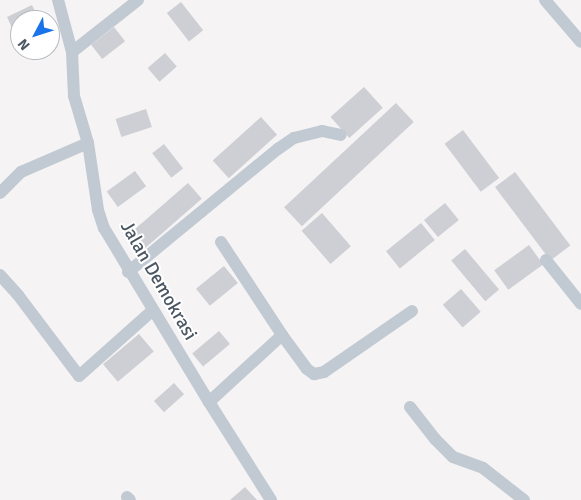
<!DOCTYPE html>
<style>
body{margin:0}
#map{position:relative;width:581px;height:500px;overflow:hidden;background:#f5f3f3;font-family:Signika,sans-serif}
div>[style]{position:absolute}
.building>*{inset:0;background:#cdcfd5;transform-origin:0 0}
.minor>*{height:12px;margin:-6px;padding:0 6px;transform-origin:6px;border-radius:6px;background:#c1cad2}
span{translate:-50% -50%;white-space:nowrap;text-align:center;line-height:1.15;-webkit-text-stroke:4px #fff;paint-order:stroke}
.street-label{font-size:19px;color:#4a5661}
.north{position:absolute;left:10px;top:10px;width:50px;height:50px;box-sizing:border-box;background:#fff;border:1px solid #b7bbc0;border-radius:50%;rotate:230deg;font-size:14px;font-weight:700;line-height:20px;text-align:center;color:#4a5661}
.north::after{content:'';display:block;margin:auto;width:18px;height:22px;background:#1a73e8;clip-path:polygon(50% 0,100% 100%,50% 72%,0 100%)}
</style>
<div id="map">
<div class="building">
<div style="left:181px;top:2px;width:36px;height:18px;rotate:52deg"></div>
<div style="clip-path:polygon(32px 5px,38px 18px,20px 20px,20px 26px,13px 30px,7px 17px)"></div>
<div style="left:114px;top:27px;width:18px;height:29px;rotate:52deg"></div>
<div style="left:165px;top:53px;width:18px;height:23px;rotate:49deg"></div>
<div style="left:364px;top:87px;width:28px;height:45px;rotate:48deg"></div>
<div style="left:396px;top:103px;width:26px;height:153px;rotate:47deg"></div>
<div style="left:146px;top:109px;width:19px;height:32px;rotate:72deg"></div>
<div style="left:261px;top:117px;width:24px;height:65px;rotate:48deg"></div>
<div style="left:463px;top:130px;width:60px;height:23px;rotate:53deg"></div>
<div style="left:164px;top:144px;width:31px;height:15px;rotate:52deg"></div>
<div style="left:135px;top:171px;width:19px;height:35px;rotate:54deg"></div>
<div style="left:515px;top:172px;width:92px;height:25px;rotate:53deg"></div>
<div style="left:188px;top:183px;width:21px;height:83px;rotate:49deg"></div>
<div style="left:445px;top:203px;width:22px;height:27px;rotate:51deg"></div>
<div style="left:322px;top:213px;width:44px;height:27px;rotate:49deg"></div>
<div style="left:421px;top:223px;width:22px;height:45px;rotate:51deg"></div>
<div style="left:529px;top:245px;width:24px;height:43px;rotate:54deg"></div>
<div style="left:465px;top:249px;width:53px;height:18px;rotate:50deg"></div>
<div style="left:224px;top:266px;width:22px;height:36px;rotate:51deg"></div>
<div style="left:461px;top:289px;width:30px;height:24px;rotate:49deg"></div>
<div style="left:219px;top:331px;width:17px;height:35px;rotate:50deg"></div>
<div style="left:139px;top:334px;width:23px;height:47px;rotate:50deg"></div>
<div style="left:174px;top:383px;width:15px;height:27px;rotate:48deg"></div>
<div style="clip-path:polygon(245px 487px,257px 500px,230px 500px)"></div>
</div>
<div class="minor">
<div style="left:58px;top:0;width:54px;rotate:74.9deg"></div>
<div style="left:72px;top:52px;width:44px;rotate:87.4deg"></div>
<div style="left:74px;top:96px;width:49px;rotate:73.4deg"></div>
<div style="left:88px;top:143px;width:68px;rotate:81.5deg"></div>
<div style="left:98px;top:210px;width:19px;rotate:72deg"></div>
<div style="left:104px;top:228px;width:203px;rotate:58.9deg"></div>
<div style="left:209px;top:402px;width:116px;rotate:57.7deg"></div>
<div style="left:545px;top:0;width:55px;rotate:49.4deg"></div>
<div style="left:72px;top:52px;width:84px;rotate:-38.2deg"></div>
<div style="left:0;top:193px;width:30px;rotate:-45deg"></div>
<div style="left:21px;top:172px;width:73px;rotate:-23.4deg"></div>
<div style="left:221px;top:242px;width:111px;rotate:56.7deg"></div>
<div style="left:282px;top:335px;width:42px;rotate:53.7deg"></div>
<div style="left:307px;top:369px;width:9px;rotate:36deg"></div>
<div style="left:314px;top:374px;width:10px;rotate:-11deg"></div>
<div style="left:324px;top:372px;width:107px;rotate:-34.7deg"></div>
<div style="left:546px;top:260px;width:56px;rotate:51.5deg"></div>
<div style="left:128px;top:272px;width:194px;rotate:-39.4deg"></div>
<div style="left:278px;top:149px;width:19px;rotate:-35deg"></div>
<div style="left:294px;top:138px;width:29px;rotate:-14deg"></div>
<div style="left:322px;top:131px;width:19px;rotate:12deg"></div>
<div style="left:0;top:275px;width:27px;rotate:48deg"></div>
<div style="left:18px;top:295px;width:101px;rotate:53deg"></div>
<div style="left:79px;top:376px;width:98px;rotate:-41.7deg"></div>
<div style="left:209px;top:402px;width:99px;rotate:-42.5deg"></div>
<div style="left:410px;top:407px;width:41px;rotate:52deg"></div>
<div style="left:435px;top:439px;width:25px;rotate:45deg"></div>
<div style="left:453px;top:457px;width:32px;rotate:20deg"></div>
<div style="left:483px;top:468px;width:52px;rotate:38deg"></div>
<div style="left:127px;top:497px;width:4px;rotate:45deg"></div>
</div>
<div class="street-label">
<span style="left:158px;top:281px;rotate:60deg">Jalan Demokrasi</span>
</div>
<div class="north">N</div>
</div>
